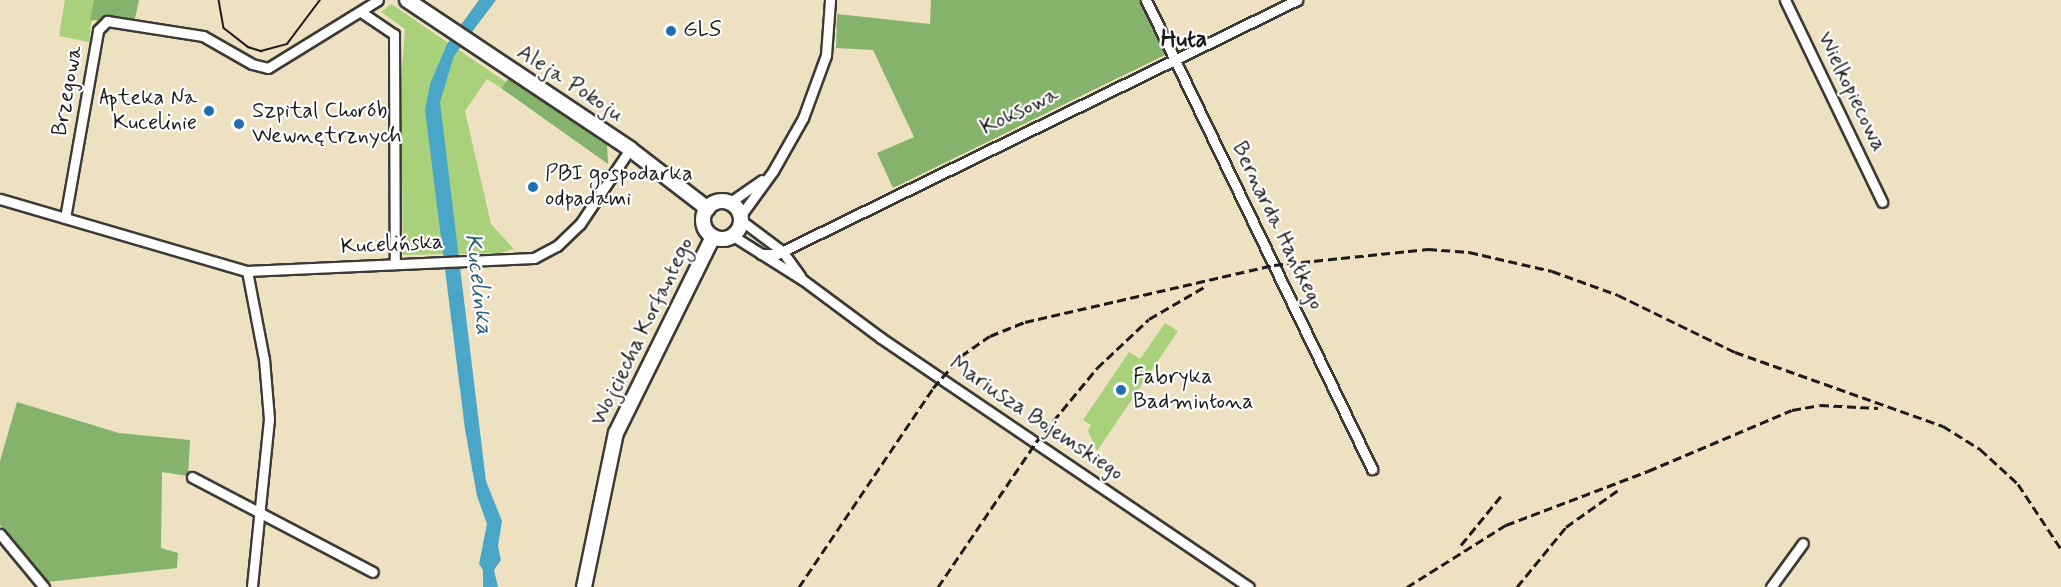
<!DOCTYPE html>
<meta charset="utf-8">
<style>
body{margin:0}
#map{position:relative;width:2061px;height:587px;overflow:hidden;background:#eee1c1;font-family:Mynerve,sans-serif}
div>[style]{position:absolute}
.green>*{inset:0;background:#a9d17c}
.forest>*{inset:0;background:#86b36c}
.water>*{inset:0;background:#49a6c7}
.roads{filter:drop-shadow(2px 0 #3c3a35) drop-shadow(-2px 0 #3c3a35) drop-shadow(0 2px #3c3a35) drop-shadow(0 -2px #3c3a35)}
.street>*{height:9px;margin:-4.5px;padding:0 4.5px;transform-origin:4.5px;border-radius:4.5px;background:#fff}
.secondary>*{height:14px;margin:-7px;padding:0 7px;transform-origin:7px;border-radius:7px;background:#fff}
.secondary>.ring{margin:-7px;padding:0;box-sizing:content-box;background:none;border:14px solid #fff;border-radius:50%}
.tram>*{height:1.5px;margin:-0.75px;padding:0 0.75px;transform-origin:0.75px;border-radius:0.75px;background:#1c1c1c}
.rail>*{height:3px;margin-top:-1.5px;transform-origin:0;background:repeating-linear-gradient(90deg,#1c1c1c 0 9px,transparent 0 13.5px)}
.dots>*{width:16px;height:16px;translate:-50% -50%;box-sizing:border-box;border:3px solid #fff;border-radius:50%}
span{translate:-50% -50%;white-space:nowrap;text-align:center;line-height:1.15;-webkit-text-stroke:4.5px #fff;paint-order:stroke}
.poi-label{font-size:22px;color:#1c1c1c}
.left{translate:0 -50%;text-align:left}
.right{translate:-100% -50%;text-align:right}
.street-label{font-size:22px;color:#1c1c1c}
.neighbourhood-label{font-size:24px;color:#1c1c1c;font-weight:700}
.water-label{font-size:24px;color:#326172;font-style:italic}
</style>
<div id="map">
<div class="green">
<div style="clip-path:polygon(65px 0,94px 0,89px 42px,59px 36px)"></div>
<div style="clip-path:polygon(391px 4px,506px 82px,501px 88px,487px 79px,465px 111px,491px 224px,514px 249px,500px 253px,403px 255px,401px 82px,405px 29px,381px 12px)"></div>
<div style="clip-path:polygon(1165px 323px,1178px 331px,1097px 451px,1088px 431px,1091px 425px,1083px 420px,1129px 352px,1140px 359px)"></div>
</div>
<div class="forest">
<div style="clip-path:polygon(94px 0,139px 0,134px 23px,90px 20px)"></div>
<div style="clip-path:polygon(931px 0,1141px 0,1165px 55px,893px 188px,877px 153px,914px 137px,873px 50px,836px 48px,837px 14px,930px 24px)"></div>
<div style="clip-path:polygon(509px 78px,607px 145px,608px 164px,501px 88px)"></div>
<div style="clip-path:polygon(17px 402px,119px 433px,190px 440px,188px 476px,162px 472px,161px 548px,178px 553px,177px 568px,48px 582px,0 525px,0 461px)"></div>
</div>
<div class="water">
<div style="clip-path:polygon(479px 0,496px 0,454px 56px,440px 102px,486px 481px,502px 521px,498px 546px,501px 560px,494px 570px,498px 587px,483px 587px,483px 570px,479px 564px,487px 524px,477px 496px,465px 429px,425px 110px,430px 84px,447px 44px)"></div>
</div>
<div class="roads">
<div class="street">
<div style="left:1146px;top:0;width:521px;rotate:64.27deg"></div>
<div style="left:1785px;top:0;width:224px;rotate:64.3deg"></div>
<div style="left:361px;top:12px;width:40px;rotate:34deg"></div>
<div style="left:394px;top:34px;width:230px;rotate:89.8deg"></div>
<div style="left:0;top:199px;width:257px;rotate:16.3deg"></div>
<div style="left:247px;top:271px;width:287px;rotate:-2.6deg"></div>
<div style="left:534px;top:258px;width:26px;rotate:-28deg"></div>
<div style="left:557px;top:246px;width:32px;rotate:-44deg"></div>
<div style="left:580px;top:224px;width:90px;rotate:-56.3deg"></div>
<div style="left:729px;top:203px;width:40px;rotate:-34.9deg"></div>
<div style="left:741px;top:215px;width:54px;rotate:-54deg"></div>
<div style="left:773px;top:171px;width:61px;rotate:-60.5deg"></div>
<div style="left:803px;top:118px;width:67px;rotate:-69.9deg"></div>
<div style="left:826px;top:55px;width:55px;rotate:-85.8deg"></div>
<div style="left:65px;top:218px;width:191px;rotate:-80deg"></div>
<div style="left:98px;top:30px;width:13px;rotate:-45deg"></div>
<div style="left:107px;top:21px;width:97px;rotate:8.9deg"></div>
<div style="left:203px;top:36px;width:56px;rotate:29.7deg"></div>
<div style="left:252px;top:64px;width:16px;rotate:14deg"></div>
<div style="left:268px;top:68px;width:129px;rotate:-31.7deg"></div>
<div style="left:742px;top:221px;width:50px;rotate:36.9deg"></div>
<div style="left:782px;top:251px;width:31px;rotate:54deg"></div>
<div style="left:733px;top:236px;width:83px;rotate:32.2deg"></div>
<div style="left:803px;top:280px;width:97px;rotate:36.6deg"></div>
<div style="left:881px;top:338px;width:444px;rotate:34.1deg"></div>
<div style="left:761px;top:254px;width:16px"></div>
<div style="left:777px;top:254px;width:579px;rotate:-26.03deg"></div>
<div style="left:247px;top:271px;width:90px;rotate:79.1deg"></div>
<div style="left:264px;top:359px;width:60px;rotate:85.2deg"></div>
<div style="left:269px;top:419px;width:169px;rotate:95.8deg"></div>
<div style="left:192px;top:477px;width:204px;rotate:27.7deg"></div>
<div style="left:0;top:534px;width:69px;rotate:50.3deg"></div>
<div style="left:1771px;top:587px;width:54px;rotate:-54deg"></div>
</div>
<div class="secondary">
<div style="left:407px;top:0;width:268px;rotate:33.7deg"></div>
<div style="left:630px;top:149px;width:98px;rotate:37.6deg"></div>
<div class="ring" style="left:703px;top:201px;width:24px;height:24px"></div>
<div style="left:584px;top:587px;width:157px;rotate:-78.3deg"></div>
<div style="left:616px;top:433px;width:219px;rotate:-63.7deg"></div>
</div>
</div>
<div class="tram">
<div style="left:219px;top:0;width:28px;rotate:80deg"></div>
<div style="left:224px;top:28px;width:31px;rotate:38deg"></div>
<div style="left:248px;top:47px;width:14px;rotate:17deg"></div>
<div style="left:261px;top:51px;width:27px;rotate:-15deg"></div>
<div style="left:287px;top:44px;width:55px;rotate:-53.1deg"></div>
</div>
<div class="rail">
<div style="left:1461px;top:545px;width:63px;rotate:-50.8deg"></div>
<div style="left:799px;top:587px;width:240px;rotate:-56deg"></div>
<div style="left:933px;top:388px;width:43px;rotate:-48.8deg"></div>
<div style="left:961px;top:356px;width:35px;rotate:-35deg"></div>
<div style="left:990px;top:336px;width:38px;rotate:-22deg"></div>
<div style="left:1025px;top:322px;width:255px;rotate:-12.9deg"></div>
<div style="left:1274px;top:265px;width:155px;rotate:-5.9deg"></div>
<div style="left:1428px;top:249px;width:41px;rotate:4.2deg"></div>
<div style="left:1469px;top:252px;width:85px;rotate:12.9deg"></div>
<div style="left:1552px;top:271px;width:70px;rotate:20deg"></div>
<div style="left:1618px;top:295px;width:130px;rotate:26deg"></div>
<div style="left:1735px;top:352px;width:221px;rotate:19.6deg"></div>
<div style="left:1943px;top:426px;width:44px;rotate:31.9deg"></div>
<div style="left:1980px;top:449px;width:52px;rotate:42.6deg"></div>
<div style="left:2018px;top:484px;width:78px;rotate:56.5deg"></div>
<div style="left:938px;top:587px;width:175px;rotate:-55.9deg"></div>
<div style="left:1036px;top:442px;width:96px;rotate:-50.5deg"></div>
<div style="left:1097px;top:368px;width:71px;rotate:-43.3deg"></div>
<div style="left:1149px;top:319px;width:66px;rotate:-30.1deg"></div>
<div style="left:1407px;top:587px;width:117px;rotate:-32.1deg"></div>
<div style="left:1506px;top:525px;width:152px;rotate:-20.8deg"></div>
<div style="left:1648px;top:471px;width:156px;rotate:-23deg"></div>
<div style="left:1792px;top:410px;width:28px;rotate:-10deg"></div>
<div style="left:1820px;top:405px;width:58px;rotate:3deg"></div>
<div style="left:1517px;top:587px;width:77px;rotate:-50.8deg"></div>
<div style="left:1566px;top:527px;width:64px;rotate:-35.4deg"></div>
</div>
<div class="dots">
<div style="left:671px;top:31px;background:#1f6fb2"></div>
<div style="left:209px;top:111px;background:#1f6fb2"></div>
<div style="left:239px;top:124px;background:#1f6fb2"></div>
<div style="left:533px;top:187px;background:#1f6fb2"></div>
<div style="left:1121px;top:390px;background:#1f6fb2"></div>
</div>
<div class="poi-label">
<span class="left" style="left:683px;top:31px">GLS</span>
<span class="right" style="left:197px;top:111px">Apteka Na<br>Kucelinie</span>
<span class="left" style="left:252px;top:124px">Szpital Chorób<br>Wewnętrznych</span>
<span class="left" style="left:545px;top:187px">PBI gospodarka<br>odpadami</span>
<span class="left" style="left:1133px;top:390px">Fabryka<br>Badmintona</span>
</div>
<div class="street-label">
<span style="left:570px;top:84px;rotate:33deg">Aleja Pokoju</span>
<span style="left:68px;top:91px;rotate:-80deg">Brzegowa</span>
<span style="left:1851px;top:92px;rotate:64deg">Wielkopiecowa</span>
<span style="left:1020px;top:112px;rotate:-26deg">Koksowa</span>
<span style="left:1277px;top:226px;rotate:64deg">Bernarda Hantkego</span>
<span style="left:392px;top:245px;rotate:-3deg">Kucelińska</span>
<span style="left:643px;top:332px;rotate:-64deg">Wojciecha Korfantego</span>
<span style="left:1036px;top:419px;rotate:34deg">Mariusza Bojemskiego</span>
</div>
<div class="neighbourhood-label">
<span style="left:1184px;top:40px">Huta</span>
</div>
<div class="water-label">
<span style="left:478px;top:284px;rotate:83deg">Kucelinka</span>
</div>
</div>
